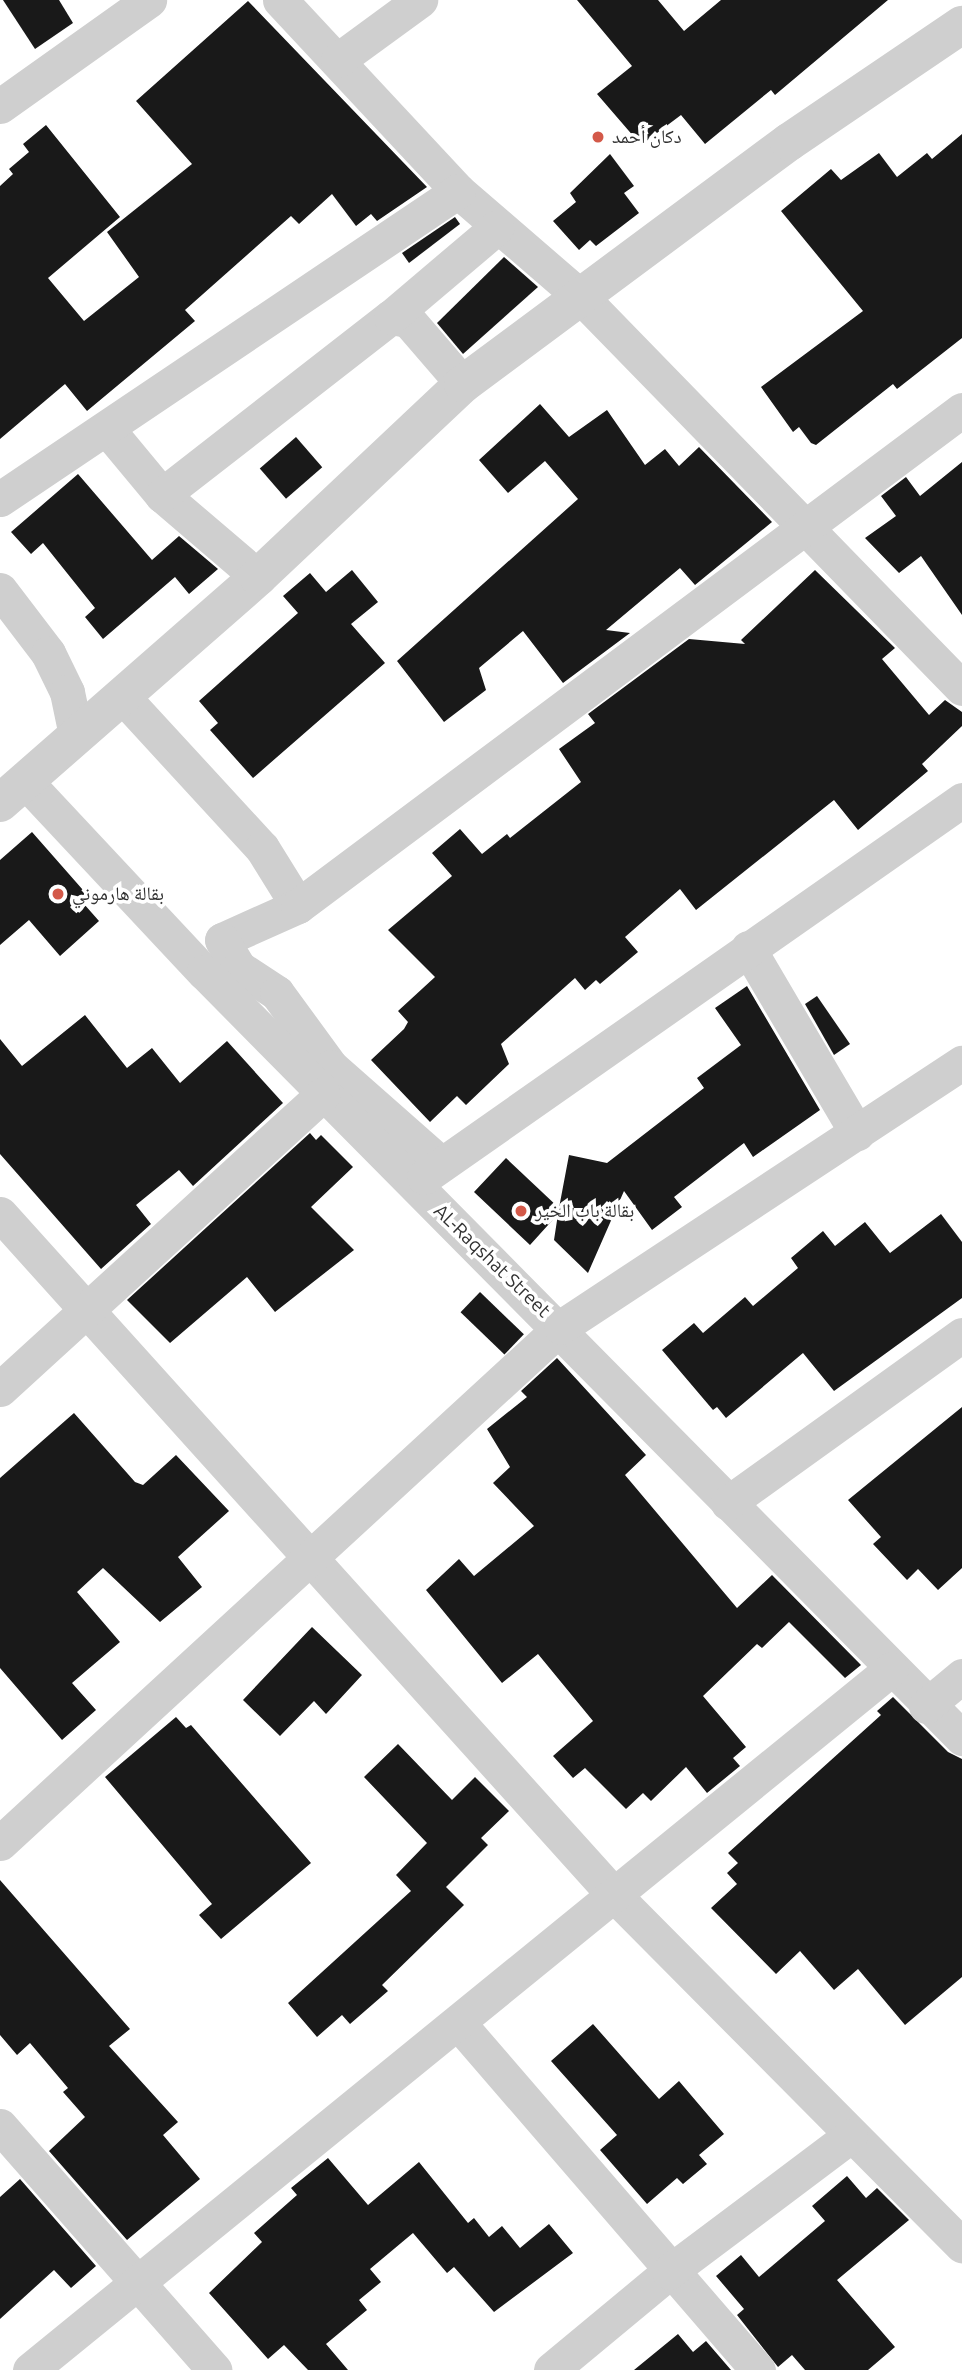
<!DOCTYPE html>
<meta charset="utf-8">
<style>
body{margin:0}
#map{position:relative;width:962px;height:2370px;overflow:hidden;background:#fff;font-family:Ubuntu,"Noto Naskh Arabic",sans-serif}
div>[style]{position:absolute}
.building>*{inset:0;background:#191919;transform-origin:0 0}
.minor>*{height:35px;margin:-17.5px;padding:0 17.5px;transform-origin:17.5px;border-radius:17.5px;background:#cfcfcf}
.tertiary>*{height:38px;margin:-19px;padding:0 19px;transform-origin:19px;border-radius:19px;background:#cfcfcf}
.dots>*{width:19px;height:19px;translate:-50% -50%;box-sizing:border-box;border:4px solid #fff;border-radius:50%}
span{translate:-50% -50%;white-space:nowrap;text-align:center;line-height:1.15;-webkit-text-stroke:7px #fff;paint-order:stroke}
.poi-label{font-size:19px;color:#323232}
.left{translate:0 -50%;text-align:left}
.street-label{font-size:19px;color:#323232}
</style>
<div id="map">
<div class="building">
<div style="clip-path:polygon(3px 0,59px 0,73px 23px,35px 49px)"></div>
<div style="clip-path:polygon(577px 0,658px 0,684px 31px,721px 0,888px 0,775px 95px,771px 90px,705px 144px,681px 115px,641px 145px,597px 94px,632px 66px)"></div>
<div style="clip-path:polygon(248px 1px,427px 187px,377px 221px,371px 214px,356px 226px,332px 194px,299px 224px,291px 216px,185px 310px,195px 321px,87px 411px,65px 384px,0 439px,0 186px,13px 174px,9px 169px,29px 152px,23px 144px,46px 125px,120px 217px,48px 278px,84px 321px,139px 277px,107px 232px,192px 164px,136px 101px)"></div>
<div style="clip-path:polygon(962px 134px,962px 338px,897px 389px,893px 384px,816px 445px,811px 443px,799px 427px,793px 432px,761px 387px,863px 311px,781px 211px,831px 169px,841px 180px,879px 153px,897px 177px,927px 153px,932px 159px)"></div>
<div style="clip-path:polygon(610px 154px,634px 186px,624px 193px,639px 213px,596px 246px,590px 240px,579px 250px,553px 221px,576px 202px,570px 193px)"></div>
<div style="clip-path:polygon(455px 217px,460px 224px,409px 263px,402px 253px)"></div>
<div style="clip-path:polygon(504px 257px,538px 287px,463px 354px,437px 323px)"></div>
<div style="clip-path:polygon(540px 404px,569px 437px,607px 410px,645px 465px,665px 449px,679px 466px,699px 447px,772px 522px,695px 585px,680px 568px,606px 630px,630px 633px,563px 683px,523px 631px,479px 668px,486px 690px,444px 722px,397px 661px,578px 499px,545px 461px,508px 493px,479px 460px)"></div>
<div style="left:296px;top:437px;width:40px;height:48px;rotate:49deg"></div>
<div style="clip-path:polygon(962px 462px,962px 615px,921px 556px,899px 573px,865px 538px,896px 516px,881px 496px,906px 477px,920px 496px)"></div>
<div style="clip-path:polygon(78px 474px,152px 560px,179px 536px,218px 569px,189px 594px,175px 577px,103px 639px,85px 617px,95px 608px,43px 543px,31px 554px,11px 532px)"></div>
<div style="clip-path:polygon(352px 570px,378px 602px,351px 624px,385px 663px,253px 778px,210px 730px,218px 723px,199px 701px,298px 613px,283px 596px,310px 573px,326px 592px)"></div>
<div style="clip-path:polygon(815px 570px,895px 648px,882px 659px,929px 715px,945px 700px,962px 712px,962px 726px,922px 764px,928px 771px,858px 830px,834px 800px,696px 910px,680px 889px,625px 937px,638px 952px,600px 984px,596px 980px,585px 990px,575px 978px,501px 1044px,509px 1064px,466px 1105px,457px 1096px,430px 1122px,371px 1060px,404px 1029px,408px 1022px,398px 1011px,435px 977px,388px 930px,452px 876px,432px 853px,460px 829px,482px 854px,507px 834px,510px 838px,581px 782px,559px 749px,595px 723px,588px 714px,689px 639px,745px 644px,741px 640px)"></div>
<div style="clip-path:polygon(32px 832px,90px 898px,84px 904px,99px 921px,60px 956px,29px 920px,0 945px,0 860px)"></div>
<div style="clip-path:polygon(747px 986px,820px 1110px,753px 1157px,744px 1143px,674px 1197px,682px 1207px,652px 1230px,624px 1191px,588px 1273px,554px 1240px,558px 1214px,530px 1245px,474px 1192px,506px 1158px,559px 1208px,569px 1155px,607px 1163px,704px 1088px,697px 1078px,741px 1045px,715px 1008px)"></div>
<div style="clip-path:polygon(817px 996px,850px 1044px,834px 1055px,805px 1004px)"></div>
<div style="clip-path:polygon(85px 1015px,127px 1068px,152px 1048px,180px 1083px,227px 1041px,283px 1103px,193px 1186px,179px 1170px,136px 1205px,151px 1224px,101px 1269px,0 1154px,0 1039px,22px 1066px)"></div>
<div style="clip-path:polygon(310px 1133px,316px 1140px,321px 1135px,353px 1167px,311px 1207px,354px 1250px,275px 1312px,247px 1277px,170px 1343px,127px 1300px)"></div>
<div style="clip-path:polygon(941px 1214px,962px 1242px,962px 1298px,834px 1391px,803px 1353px,726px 1418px,717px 1407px,713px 1410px,662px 1350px,694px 1323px,703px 1333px,745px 1297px,753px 1306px,798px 1268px,791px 1258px,823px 1231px,835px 1246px,865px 1222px,890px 1253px)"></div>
<div style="left:480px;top:1292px;width:61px;height:28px;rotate:44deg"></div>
<div style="clip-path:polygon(557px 1358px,646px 1455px,625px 1475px,737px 1608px,772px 1575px,861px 1665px,845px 1678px,789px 1622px,762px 1648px,757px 1644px,703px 1696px,746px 1747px,733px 1758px,740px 1766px,707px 1793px,686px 1767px,651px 1801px,643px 1793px,626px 1809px,585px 1768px,573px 1778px,553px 1756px,593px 1721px,538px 1654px,502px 1683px,426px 1590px,459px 1559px,474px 1576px,534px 1526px,493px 1483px,510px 1467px,487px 1429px,527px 1397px,521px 1391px)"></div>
<div style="clip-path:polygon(962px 1407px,962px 1568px,938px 1590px,918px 1569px,907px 1580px,873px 1544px,881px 1537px,848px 1500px)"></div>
<div style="clip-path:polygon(74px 1413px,135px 1482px,143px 1485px,176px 1455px,229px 1511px,178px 1557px,202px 1587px,160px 1622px,103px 1568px,77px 1592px,120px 1642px,72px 1683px,96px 1710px,62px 1740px,0 1668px,0 1478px)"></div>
<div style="clip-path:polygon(312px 1627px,362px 1675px,326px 1714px,314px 1701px,280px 1736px,243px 1700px)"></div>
<div style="clip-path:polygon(893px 1697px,948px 1752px,962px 1759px,962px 1977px,905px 2025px,858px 1969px,834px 1990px,800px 1951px,776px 1974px,711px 1908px,737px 1884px,727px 1873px,738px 1863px,728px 1853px,881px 1715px,877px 1711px)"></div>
<div style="clip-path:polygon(176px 1717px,186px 1728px,191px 1725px,311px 1863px,221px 1939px,199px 1915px,212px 1904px,105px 1777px)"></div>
<div style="clip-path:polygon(398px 1744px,452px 1800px,475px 1777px,509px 1811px,481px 1838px,488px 1845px,446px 1887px,464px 1905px,382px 1985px,388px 1991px,350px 2024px,342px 2015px,317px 2037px,288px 2003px,411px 1891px,396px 1875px,427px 1843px,364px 1777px)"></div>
<div style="clip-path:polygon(0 1880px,130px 2029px,109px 2046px,178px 2122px,163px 2135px,200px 2179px,127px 2240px,49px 2151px,85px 2117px,63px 2092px,68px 2088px,30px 2043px,17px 2055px,0 2035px)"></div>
<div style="clip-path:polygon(593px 2024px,659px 2099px,679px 2081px,724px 2134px,699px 2155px,707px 2164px,683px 2184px,677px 2178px,647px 2204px,600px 2150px,617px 2135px,551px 2061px)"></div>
<div style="clip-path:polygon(328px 2158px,368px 2205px,419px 2162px,468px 2223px,474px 2218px,489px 2237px,502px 2226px,520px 2248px,549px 2224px,573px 2253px,494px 2312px,454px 2267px,447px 2273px,413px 2233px,370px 2269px,381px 2282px,359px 2300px,367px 2310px,326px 2344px,348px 2370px,308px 2370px,284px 2345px,268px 2359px,209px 2293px,262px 2242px,254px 2233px,297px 2195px,291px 2188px)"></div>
<div style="clip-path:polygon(847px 2176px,866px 2198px,877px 2188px,909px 2220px,837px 2280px,895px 2347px,868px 2370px,805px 2370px,792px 2355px,778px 2367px,737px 2315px,744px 2309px,716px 2276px,741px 2255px,759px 2277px,825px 2221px,812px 2206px)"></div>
<div style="clip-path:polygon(20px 2179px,96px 2266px,71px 2288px,54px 2270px,0 2319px,0 2197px)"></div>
<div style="clip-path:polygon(678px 2334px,693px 2352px,706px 2341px,731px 2370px,634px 2370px)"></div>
</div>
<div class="minor">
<div style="left:280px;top:0;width:261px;rotate:47deg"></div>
<div style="left:458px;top:191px;width:165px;rotate:40.8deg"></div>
<div style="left:583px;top:299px;width:543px;rotate:45.75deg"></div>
<div style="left:338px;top:60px;width:102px;rotate:-36.2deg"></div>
<div style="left:0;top:106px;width:183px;rotate:-35.4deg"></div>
<div style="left:391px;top:317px;width:17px;rotate:10deg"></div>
<div style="left:408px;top:320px;width:84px;rotate:49.3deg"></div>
<div style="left:108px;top:430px;width:85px;rotate:50.3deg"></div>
<div style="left:162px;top:495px;width:126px;rotate:40.5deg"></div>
<div style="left:162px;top:495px;width:290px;rotate:-37.9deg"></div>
<div style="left:391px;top:317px;width:138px;rotate:-40.3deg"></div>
<div style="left:0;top:499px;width:552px;rotate:-33.92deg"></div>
<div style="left:0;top:590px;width:79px;rotate:52.7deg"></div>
<div style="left:48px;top:653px;width:43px;rotate:64deg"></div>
<div style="left:67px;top:692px;width:44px;rotate:78.2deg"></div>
<div style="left:123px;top:697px;width:205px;rotate:47.4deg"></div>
<div style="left:262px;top:848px;width:68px;rotate:58.2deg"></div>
<div style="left:298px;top:906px;width:83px;rotate:155.9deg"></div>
<div style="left:222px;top:940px;width:33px;rotate:59deg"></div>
<div style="left:239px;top:968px;width:45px;rotate:33.3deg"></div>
<div style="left:277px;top:993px;width:92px;rotate:53.9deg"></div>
<div style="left:331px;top:1067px;width:147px;rotate:41.4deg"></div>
<div style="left:25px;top:781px;width:262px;rotate:46.9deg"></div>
<div style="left:204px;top:972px;width:1078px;rotate:45.3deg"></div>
<div style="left:298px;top:906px;width:829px;rotate:-36.76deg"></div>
<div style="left:748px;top:948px;width:215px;rotate:59.5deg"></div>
<div style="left:424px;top:1177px;width:657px;rotate:-35.02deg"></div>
<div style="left:0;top:1214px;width:920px;rotate:47.95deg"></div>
<div style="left:616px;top:1897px;width:491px;rotate:45.2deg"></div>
<div style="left:0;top:1389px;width:437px;rotate:-42.4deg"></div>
<div style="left:728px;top:1503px;width:288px;rotate:-35.7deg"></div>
<div style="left:926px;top:1706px;width:47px;rotate:-39.8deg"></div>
<div style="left:0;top:1843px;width:762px;rotate:-42.61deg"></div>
<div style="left:561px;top:1327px;width:480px;rotate:-33.4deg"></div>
<div style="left:460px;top:2025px;width:456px;rotate:49.2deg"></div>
<div style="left:0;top:2126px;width:325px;rotate:48.7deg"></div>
<div style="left:30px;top:2370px;width:1110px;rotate:-39.15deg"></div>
<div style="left:551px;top:2370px;width:153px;rotate:-39.7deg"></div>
<div style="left:669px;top:2272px;width:226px;rotate:-36.9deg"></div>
</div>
<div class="tertiary">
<div style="left:0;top:803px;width:343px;rotate:-41.2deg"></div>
<div style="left:258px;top:577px;width:282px;rotate:-43.3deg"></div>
<div style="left:463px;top:384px;width:406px;rotate:-36.6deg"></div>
<div style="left:789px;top:142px;width:209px;rotate:-34.1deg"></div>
</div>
<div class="dots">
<div style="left:598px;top:137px;background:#d35949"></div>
<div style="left:58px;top:894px;background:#d35949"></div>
<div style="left:521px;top:1211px;background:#d35949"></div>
</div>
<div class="poi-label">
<span class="left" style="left:612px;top:137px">دكان أحمد</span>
<span class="left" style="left:72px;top:894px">بقالة هارموني</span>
<span class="left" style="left:535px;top:1211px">بقالة باب الخير</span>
</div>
<div class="street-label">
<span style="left:492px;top:1261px;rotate:44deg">AL-Raqshat Street</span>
</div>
</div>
